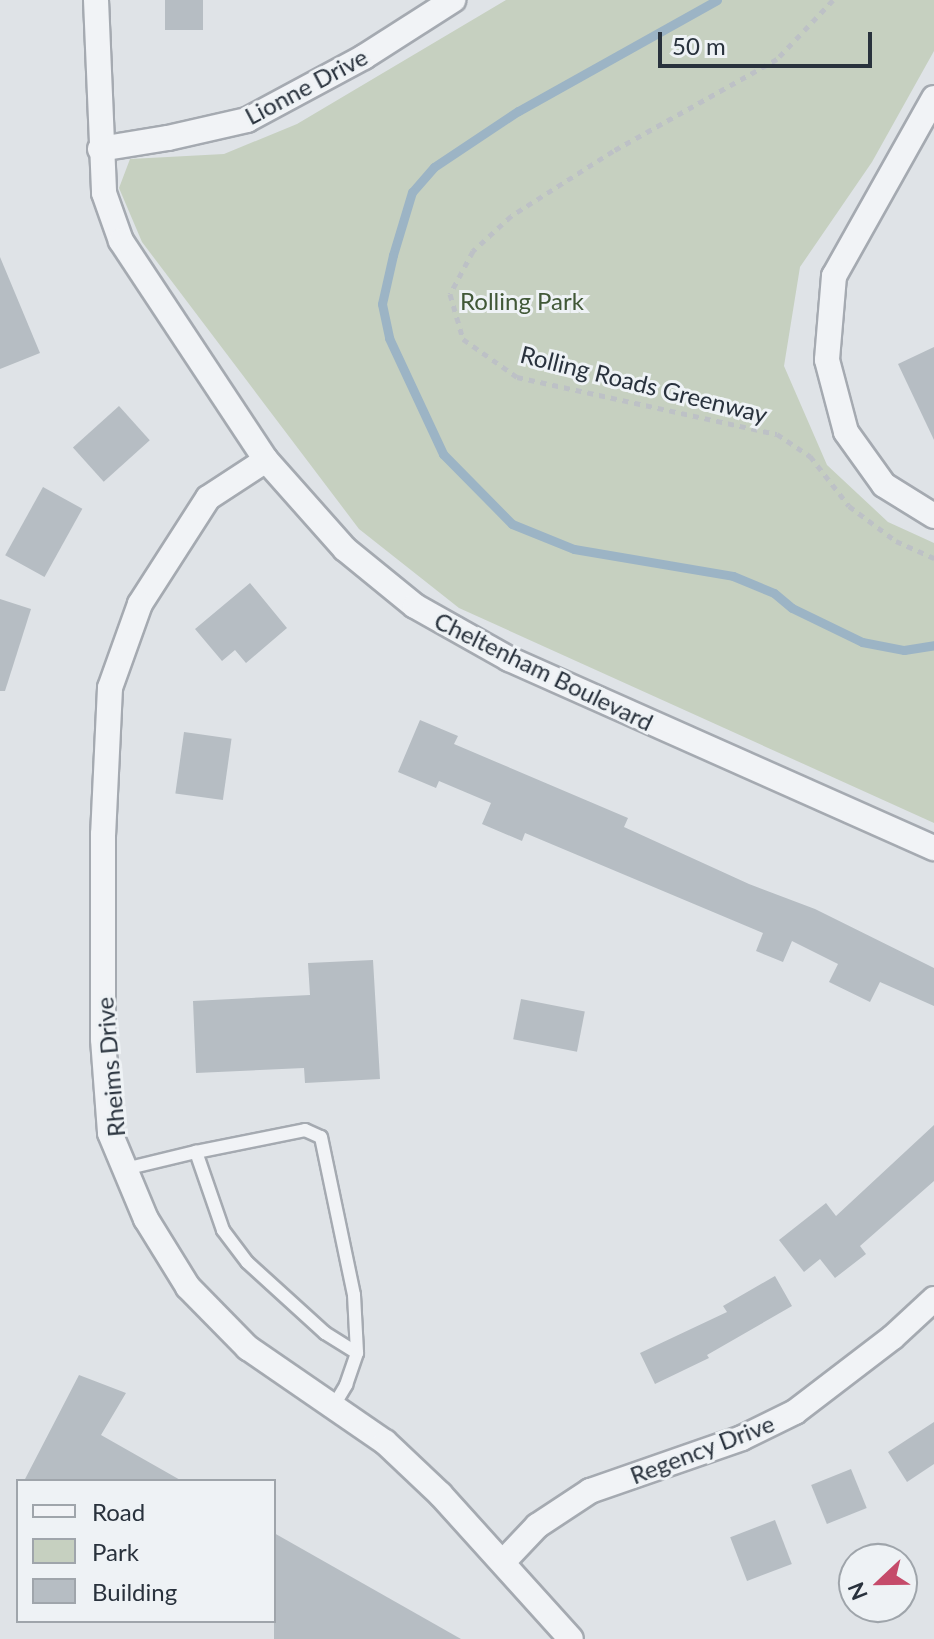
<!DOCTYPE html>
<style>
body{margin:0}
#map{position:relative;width:934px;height:1639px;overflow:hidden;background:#dfe3e7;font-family:Lato,sans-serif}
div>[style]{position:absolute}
.green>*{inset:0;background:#c6d0c0}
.stream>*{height:9px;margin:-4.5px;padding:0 4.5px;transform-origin:4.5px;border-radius:4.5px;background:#9cb4c5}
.building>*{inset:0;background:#b6bdc3;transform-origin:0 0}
.path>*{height:5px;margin-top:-2.5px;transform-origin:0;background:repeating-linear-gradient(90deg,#bdc1c6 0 6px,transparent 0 12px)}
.roads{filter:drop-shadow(2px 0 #a5aab1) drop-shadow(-2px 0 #a5aab1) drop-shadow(0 2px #a5aab1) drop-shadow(0 -2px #a5aab1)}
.lane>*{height:12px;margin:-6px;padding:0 6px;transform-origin:6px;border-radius:6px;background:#f1f3f6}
.street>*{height:24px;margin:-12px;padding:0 12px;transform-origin:12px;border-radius:12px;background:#f1f3f6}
span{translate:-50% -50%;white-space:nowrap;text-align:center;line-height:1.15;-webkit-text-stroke:6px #eef2f5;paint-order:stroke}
.street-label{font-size:24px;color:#29323d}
.park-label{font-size:24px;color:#415837}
.legend{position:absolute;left:16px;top:1479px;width:260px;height:144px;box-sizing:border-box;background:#eef2f5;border:2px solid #9fa5ab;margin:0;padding:10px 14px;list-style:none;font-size:24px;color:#29323d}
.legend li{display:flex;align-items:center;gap:16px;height:40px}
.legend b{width:40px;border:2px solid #9fa5ab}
.north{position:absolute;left:838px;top:1543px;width:80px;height:80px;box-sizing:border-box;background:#eef2f5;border:2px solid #9fa5ab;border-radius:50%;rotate:248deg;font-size:22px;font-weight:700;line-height:32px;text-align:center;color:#29323d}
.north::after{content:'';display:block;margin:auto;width:28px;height:36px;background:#c54b6a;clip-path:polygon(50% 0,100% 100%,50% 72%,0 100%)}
.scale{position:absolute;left:658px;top:32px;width:214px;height:36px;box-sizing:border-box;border:4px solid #29323d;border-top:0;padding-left:10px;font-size:24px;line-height:28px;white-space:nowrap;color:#29323d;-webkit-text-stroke:6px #eef2f5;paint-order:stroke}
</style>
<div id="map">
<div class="green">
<div style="clip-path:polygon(506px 0,934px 0,934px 51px,872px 162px,800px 267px,784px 366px,827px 465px,888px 522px,934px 543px,934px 823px,459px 608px,359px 529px,142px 242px,119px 188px,130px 159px,224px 154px,297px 124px)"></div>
</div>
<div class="stream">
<div style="left:717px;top:0;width:228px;rotate:150.8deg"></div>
<div style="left:518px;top:111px;width:101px;rotate:146.3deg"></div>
<div style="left:434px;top:167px;width:33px;rotate:131deg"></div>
<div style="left:412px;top:192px;width:66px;rotate:106.8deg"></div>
<div style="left:393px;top:255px;width:50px;rotate:102.7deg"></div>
<div style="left:382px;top:304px;width:35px;rotate:78deg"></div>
<div style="left:389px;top:338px;width:128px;rotate:65deg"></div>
<div style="left:443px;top:454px;width:98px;rotate:45.4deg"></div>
<div style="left:512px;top:524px;width:67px;rotate:22deg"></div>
<div style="left:574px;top:549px;width:161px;rotate:9.6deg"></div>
<div style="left:733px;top:576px;width:44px;rotate:22.5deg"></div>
<div style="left:774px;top:593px;width:23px;rotate:40deg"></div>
<div style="left:792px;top:608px;width:78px;rotate:25.9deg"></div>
<div style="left:862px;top:642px;width:43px;rotate:10.8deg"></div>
<div style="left:904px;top:650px;width:30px;rotate:-9deg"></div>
</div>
<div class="building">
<div style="left:165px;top:0;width:38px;height:30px"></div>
<div style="clip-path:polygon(0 257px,40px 353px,0 369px)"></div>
<div style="clip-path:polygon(934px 347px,934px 440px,898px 364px)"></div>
<div style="left:119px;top:406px;width:46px;height:62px;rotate:48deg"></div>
<div style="left:43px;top:487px;width:45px;height:78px;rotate:29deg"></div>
<div style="clip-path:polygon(250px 583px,287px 628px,246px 663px,235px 650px,222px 661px,195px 629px)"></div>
<div style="clip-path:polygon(0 599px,31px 609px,5px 691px,0 691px)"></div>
<div style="clip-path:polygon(420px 720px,458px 736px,454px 744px,628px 818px,624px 827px,749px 884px,815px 909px,934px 968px,934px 1006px,880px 982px,870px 1002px,829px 982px,838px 964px,792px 941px,783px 962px,756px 951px,763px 933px,525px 833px,522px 841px,482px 824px,491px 803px,439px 781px,436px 788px,398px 772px)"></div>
<div style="left:184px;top:732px;width:48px;height:62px;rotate:8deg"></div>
<div style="clip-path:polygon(373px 960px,380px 1079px,305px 1083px,304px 1068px,196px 1073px,193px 1001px,310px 995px,308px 963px)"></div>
<div style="left:521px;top:999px;width:65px;height:41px;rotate:11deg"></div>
<div style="clip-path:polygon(934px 1125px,934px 1181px,860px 1246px,866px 1254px,835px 1278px,820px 1259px,804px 1272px,779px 1240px,826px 1203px,836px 1216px)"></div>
<div style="clip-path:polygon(775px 1276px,792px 1306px,707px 1355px,709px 1358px,655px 1384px,640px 1353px,727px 1312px,723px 1306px)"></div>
<div style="clip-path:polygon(79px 1375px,126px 1393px,101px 1435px,182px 1481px,24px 1481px)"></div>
<div style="clip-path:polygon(934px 1422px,934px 1464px,907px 1482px,888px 1452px)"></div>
<div style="left:851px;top:1469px;width:42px;height:43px;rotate:68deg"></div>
<div style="left:775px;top:1520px;width:47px;height:48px;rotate:69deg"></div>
<div style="clip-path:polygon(274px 1533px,461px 1639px,274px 1639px)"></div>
</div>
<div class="path">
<div style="left:833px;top:0;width:81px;rotate:133.5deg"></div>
<div style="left:777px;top:59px;width:188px;rotate:150.7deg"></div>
<div style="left:613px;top:151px;width:121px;rotate:147.5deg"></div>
<div style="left:511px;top:216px;width:52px;rotate:137.4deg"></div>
<div style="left:473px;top:251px;width:49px;rotate:118.1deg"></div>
<div style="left:450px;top:294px;width:47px;rotate:73.9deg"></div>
<div style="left:463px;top:339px;width:66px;rotate:35.1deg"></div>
<div style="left:517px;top:377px;width:266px;rotate:12.4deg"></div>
<div style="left:777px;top:434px;width:40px;rotate:34deg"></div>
<div style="left:810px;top:456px;width:63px;rotate:52deg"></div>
<div style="left:849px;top:506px;width:59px;rotate:36.7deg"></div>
<div style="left:896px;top:541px;width:42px;rotate:24.1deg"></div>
</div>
<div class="roads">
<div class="lane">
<div style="left:125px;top:1169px;width:73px;rotate:-13.5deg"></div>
<div style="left:196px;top:1152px;width:111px;rotate:-11.4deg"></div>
<div style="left:305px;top:1130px;width:17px;rotate:24deg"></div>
<div style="left:321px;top:1137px;width:161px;rotate:78.2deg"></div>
<div style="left:354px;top:1295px;width:58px;rotate:87deg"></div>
<div style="left:357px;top:1353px;width:38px;rotate:-148deg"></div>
<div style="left:325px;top:1333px;width:105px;rotate:-137.7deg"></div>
<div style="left:247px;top:1262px;width:40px;rotate:-127deg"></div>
<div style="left:223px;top:1230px;width:83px;rotate:-109.1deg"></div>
<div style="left:333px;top:1407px;width:26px;rotate:-59deg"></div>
<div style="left:346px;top:1385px;width:34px;rotate:-71deg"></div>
</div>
<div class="street">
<div style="left:96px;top:0;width:193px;rotate:87.6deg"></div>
<div style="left:104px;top:193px;width:51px;rotate:70.5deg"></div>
<div style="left:121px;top:241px;width:263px;rotate:56.5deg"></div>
<div style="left:266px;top:460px;width:119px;rotate:48.4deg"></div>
<div style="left:345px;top:549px;width:90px;rotate:39.2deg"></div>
<div style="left:415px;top:606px;width:108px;rotate:29.4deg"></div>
<div style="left:509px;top:659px;width:465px;rotate:24deg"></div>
<div style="left:934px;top:98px;width:204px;rotate:119.3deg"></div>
<div style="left:834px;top:276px;width:84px;rotate:94.8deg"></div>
<div style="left:827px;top:360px;width:74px;rotate:75.2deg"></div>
<div style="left:846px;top:432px;width:65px;rotate:54.4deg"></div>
<div style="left:884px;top:485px;width:59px;rotate:31.8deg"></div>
<div style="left:100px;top:149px;width:69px;rotate:-9.2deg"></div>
<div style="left:168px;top:138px;width:81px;rotate:-12.8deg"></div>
<div style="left:247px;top:120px;width:133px;rotate:-28.3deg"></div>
<div style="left:364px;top:57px;width:106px;rotate:-32.6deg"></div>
<div style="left:266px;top:460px;width:69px;rotate:146.8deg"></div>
<div style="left:208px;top:498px;width:126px;rotate:122.7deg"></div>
<div style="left:140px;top:604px;width:89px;rotate:109.7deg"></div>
<div style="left:110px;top:688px;width:146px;rotate:92.7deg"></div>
<div style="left:103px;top:834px;width:205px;rotate:90deg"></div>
<div style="left:103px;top:1039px;width:94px;rotate:85.7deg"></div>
<div style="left:110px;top:1133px;width:93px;rotate:67.3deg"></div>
<div style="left:146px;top:1219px;width:80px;rotate:58.3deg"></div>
<div style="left:188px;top:1287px;width:86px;rotate:45.5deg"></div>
<div style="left:248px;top:1348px;width:166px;rotate:34.5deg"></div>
<div style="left:385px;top:1442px;width:76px;rotate:43.4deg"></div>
<div style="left:440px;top:1494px;width:195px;rotate:47.9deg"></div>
<div style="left:503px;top:1562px;width:50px;rotate:-46.6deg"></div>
<div style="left:537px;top:1526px;width:64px;rotate:-33.4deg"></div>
<div style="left:590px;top:1491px;width:161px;rotate:-19.2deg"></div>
<div style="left:742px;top:1438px;width:59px;rotate:-26.1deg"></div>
<div style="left:795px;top:1412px;width:123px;rotate:-37.4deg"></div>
<div style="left:893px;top:1337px;width:56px;rotate:-42.8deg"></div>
</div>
</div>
<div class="street-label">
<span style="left:306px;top:86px;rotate:-28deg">Lionne Drive</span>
<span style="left:644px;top:384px;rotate:14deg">Rolling Roads Greenway</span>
<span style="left:544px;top:671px;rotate:26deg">Cheltenham Boulevard</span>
<span style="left:110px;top:1067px;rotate:-95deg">Rheims Drive</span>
<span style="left:702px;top:1449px;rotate:-21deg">Regency Drive</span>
</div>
<div class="park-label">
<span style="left:522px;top:301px">Rolling Park</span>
</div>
<ul class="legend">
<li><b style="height:10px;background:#f1f3f6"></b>Road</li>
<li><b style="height:22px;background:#c6d0c0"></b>Park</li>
<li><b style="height:22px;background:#b6bdc3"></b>Building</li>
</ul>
<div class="north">N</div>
<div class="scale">50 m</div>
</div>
